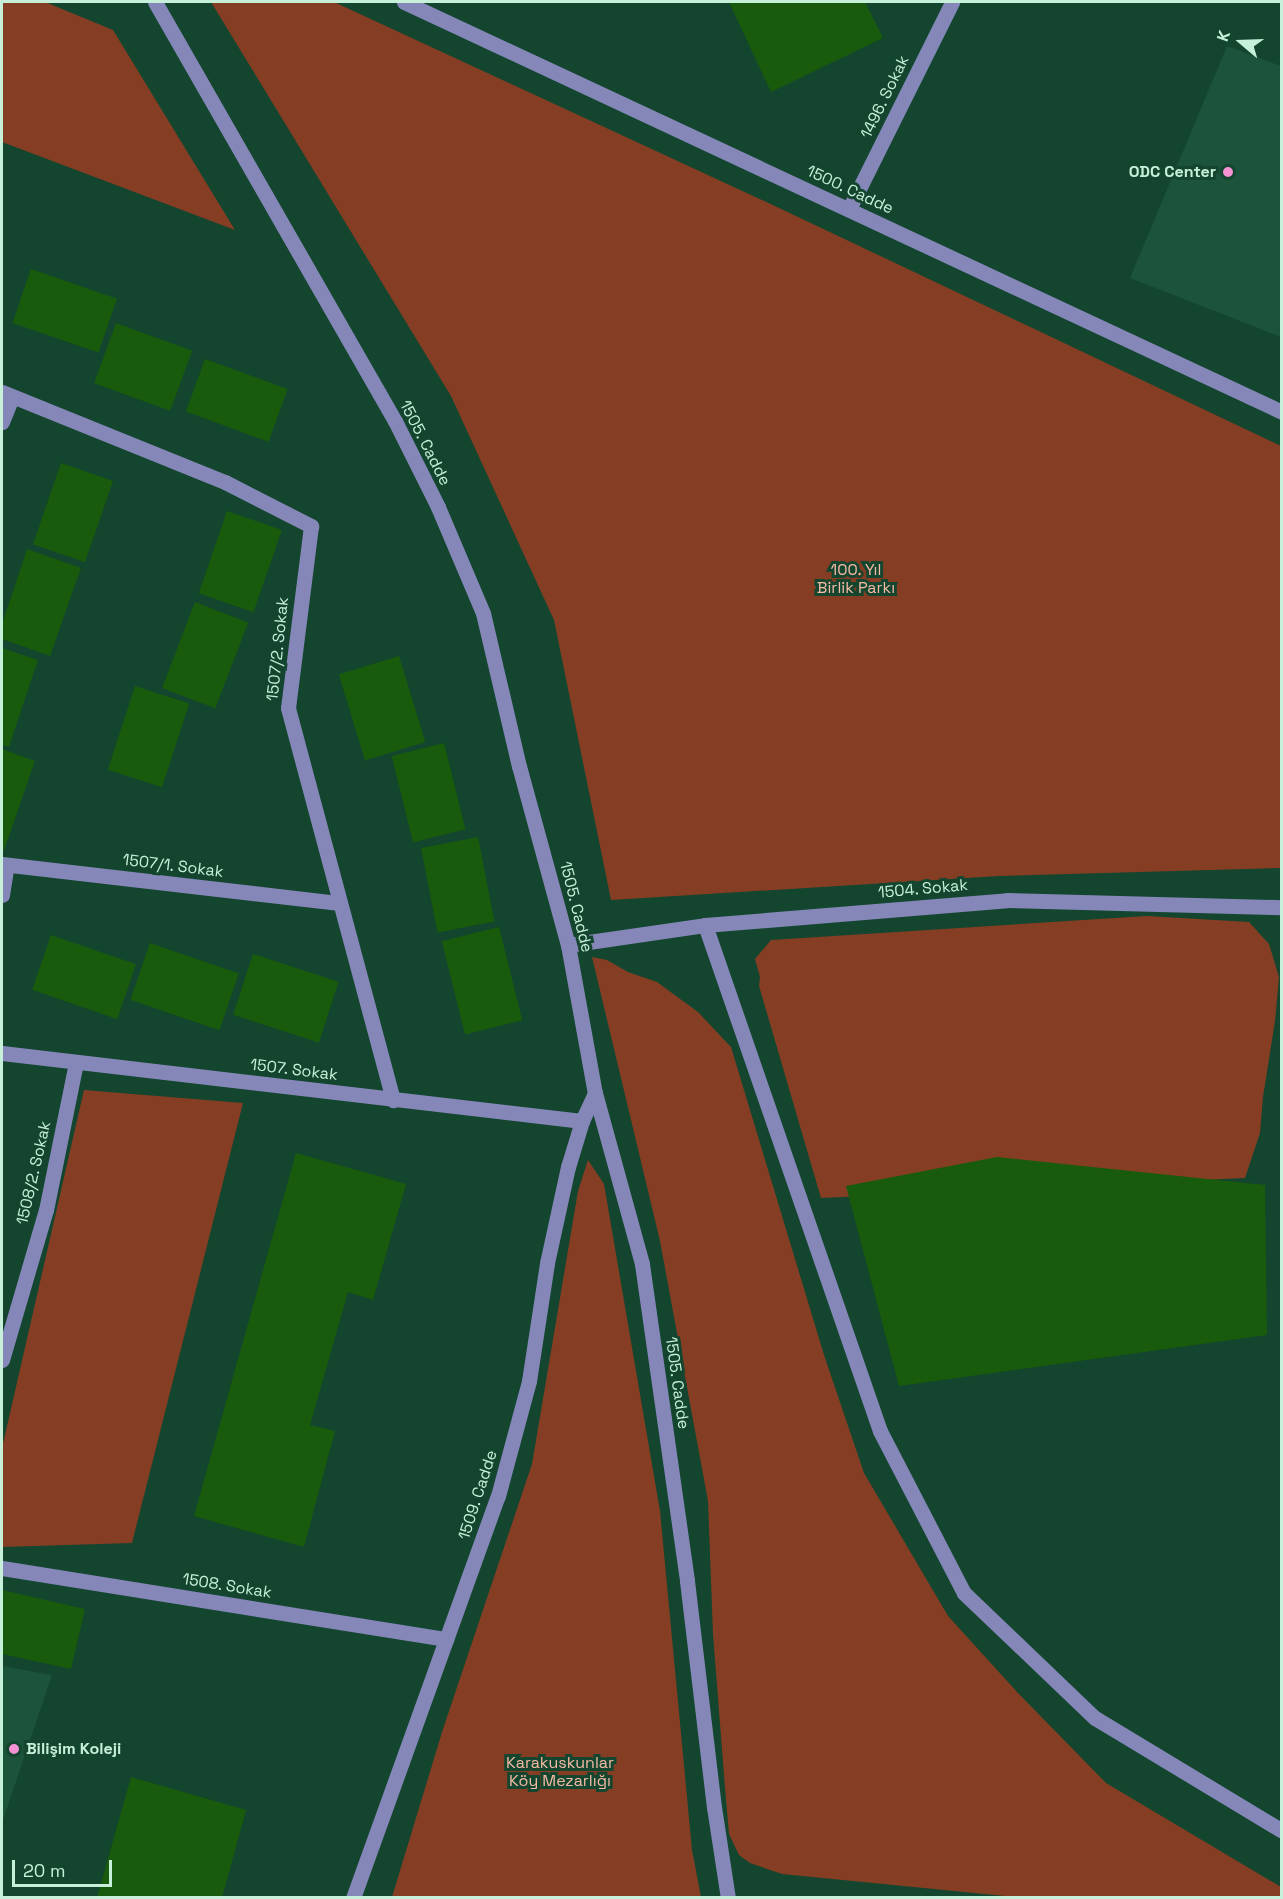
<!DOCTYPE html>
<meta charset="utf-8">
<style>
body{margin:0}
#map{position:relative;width:1283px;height:1899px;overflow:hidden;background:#13452f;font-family:"Space Grotesk",sans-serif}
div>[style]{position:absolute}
.built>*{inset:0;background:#1c533b}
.green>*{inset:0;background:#853e23}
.building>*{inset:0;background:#195b0c;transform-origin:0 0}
.minor>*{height:15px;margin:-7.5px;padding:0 7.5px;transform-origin:7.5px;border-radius:7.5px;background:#8487b7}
.dots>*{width:16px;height:16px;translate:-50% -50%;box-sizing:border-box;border:3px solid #13452f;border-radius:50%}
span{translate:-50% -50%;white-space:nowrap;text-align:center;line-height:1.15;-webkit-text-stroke:6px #13452f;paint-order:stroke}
.street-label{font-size:16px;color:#c6f0d9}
.poi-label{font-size:16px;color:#c6f0d9;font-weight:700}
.right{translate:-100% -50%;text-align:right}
.left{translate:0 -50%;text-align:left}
.park-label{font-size:16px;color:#f5baa4}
.frame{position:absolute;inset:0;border:3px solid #c6f0d9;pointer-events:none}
.north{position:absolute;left:1211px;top:12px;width:60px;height:60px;-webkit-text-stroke:4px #13452f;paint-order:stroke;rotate:289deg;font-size:16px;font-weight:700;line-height:24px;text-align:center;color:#c6f0d9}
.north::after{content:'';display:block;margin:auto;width:21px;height:27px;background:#c6f0d9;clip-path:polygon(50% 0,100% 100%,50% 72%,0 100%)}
.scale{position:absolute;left:12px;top:1860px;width:100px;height:27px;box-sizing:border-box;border:3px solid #c6f0d9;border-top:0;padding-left:8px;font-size:18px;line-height:21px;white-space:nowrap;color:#c6f0d9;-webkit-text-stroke:4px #13452f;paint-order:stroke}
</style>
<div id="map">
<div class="built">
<div style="clip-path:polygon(1227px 46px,1281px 66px,1281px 337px,1130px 278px)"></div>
<div style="clip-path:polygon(2px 1666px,52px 1675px,2px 1823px)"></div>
</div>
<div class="green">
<div style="clip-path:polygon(2px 2px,45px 2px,113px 30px,235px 230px,2px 142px)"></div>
<div style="clip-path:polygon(211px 2px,334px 2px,777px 207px,1281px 446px,1281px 868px,999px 876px,611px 900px,554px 620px,451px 396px)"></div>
<div style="clip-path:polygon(1147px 916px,1249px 922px,1269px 944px,1279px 977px,1275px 1021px,1263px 1097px,1260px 1133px,1245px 1178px,821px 1198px,759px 986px,760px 977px,755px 959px,771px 940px)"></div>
<div style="clip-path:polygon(592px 957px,607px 960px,628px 972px,657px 982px,698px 1012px,731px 1047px,824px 1355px,864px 1473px,948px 1616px,1018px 1693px,1106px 1783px,1281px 1887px,1281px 1897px,1015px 1897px,782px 1874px,750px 1863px,739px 1855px,729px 1834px,725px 1788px,713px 1634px,708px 1501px,660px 1241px)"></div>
<div style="clip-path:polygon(84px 1090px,243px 1103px,132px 1543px,2px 1547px,2px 1448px)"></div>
<div style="clip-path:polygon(588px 1160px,604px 1184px,660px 1511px,692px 1850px,701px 1897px,392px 1897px,443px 1729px,532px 1464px,578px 1191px)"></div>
</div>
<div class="building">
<div style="clip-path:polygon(729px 2px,865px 2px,883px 38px,771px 92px)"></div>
<div style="left:31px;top:269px;width:91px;height:57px;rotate:19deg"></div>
<div style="left:116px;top:323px;width:81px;height:64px;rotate:20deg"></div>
<div style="left:205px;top:359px;width:88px;height:56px;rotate:20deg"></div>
<div style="left:61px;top:463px;width:55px;height:86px;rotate:19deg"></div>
<div style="left:227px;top:511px;width:58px;height:87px;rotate:19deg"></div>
<div style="clip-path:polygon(27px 549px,81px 568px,50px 656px,2px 639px,2px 624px)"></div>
<div style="left:195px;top:602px;width:57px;height:92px;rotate:21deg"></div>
<div style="clip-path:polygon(2px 648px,38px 660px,9px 747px,2px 745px)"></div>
<div style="left:399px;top:656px;width:90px;height:63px;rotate:73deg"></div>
<div style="left:135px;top:686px;width:57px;height:88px;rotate:18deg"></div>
<div style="left:444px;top:743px;width:89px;height:54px;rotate:76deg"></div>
<div style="clip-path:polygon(2px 749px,35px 761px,4px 850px,2px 849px)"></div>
<div style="left:478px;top:837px;width:86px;height:58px;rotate:79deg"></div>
<div style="left:499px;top:927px;width:96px;height:59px;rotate:76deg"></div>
<div style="left:51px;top:935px;width:90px;height:58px;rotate:19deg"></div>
<div style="left:150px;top:943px;width:94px;height:60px;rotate:19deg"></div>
<div style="left:253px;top:954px;width:90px;height:64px;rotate:18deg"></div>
<div style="clip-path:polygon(296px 1153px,406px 1184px,373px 1300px,348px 1292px,310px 1425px,335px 1431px,304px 1547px,194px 1516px)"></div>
<div style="clip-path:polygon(997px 1157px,1265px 1185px,1267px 1335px,899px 1386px,846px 1186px)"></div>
<div style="clip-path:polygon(2px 1590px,85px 1609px,71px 1669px,2px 1654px)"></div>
<div style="clip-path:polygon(131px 1777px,246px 1810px,222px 1898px,97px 1898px)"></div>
</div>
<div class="minor">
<div style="left:155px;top:2px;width:483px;rotate:60.2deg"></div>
<div style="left:395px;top:421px;width:96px;rotate:63.4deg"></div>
<div style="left:438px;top:507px;width:115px;rotate:67deg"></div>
<div style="left:483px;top:613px;width:157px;rotate:76.8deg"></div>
<div style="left:519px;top:766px;width:186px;rotate:74.7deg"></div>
<div style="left:568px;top:945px;width:150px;rotate:79.7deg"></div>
<div style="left:595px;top:1093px;width:177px;rotate:74.6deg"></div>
<div style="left:642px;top:1264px;width:320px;rotate:81.9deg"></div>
<div style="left:687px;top:1581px;width:228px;rotate:83.2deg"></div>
<div style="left:714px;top:1807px;width:92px;rotate:81.3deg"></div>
<div style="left:404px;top:2px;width:969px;rotate:25.03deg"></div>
<div style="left:849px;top:209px;width:231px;rotate:-63.5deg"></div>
<div style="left:2px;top:392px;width:240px;rotate:22deg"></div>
<div style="left:225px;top:482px;width:97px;rotate:27.1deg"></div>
<div style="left:311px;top:526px;width:183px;rotate:97.2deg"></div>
<div style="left:288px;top:708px;width:406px;rotate:75deg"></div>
<div style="left:2px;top:422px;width:27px;rotate:-68deg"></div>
<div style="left:2px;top:864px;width:340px;rotate:6.6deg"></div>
<div style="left:2px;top:895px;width:30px;rotate:-81deg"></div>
<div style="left:705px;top:925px;width:535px;rotate:70.92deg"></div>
<div style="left:880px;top:1431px;width:182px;rotate:62.6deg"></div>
<div style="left:964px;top:1593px;width:181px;rotate:43.7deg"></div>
<div style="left:1095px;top:1718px;width:218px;rotate:31.1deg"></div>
<div style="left:568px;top:945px;width:138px;rotate:-8.3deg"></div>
<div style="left:705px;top:925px;width:303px;rotate:-4.7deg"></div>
<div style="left:1007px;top:900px;width:275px;rotate:1.5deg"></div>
<div style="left:2px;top:1053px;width:584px;rotate:6.69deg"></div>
<div style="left:2px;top:1360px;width:156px;rotate:-73.7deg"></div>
<div style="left:46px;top:1210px;width:150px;rotate:-78.5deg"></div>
<div style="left:2px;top:1568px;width:450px;rotate:9.1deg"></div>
<div style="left:353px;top:1898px;width:427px;rotate:-70.2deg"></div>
<div style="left:498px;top:1496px;width:119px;rotate:-74.9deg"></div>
<div style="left:529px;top:1381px;width:119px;rotate:-81.3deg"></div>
<div style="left:547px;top:1263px;width:98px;rotate:-77.7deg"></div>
<div style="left:568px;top:1167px;width:48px;rotate:-73.1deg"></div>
<div style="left:582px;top:1121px;width:31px;rotate:-65deg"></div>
</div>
<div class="dots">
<div style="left:1228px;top:172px;background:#f491d3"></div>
<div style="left:14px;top:1749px;background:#f491d3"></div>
</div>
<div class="street-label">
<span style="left:885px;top:97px;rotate:-64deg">1496. Sokak</span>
<span style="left:850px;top:190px;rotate:25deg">1500. Cadde</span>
<span style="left:425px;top:443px;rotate:63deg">1505. Cadde</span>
<span style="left:278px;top:649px;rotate:-84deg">1507/2. Sokak</span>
<span style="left:173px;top:866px;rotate:7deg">1507/1. Sokak</span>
<span style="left:923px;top:889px;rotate:-5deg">1504. Sokak</span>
<span style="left:576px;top:907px;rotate:76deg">1505. Cadde</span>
<span style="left:294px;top:1070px;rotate:7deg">1507. Sokak</span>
<span style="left:34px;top:1173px;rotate:-77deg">1508/2. Sokak</span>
<span style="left:677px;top:1383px;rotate:82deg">1505. Cadde</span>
<span style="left:478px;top:1495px;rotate:-72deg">1509. Cadde</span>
<span style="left:227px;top:1586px;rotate:9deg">1508. Sokak</span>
</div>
<div class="poi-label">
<span class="right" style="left:1216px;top:172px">ODC Center</span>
<span class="left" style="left:26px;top:1749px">Bilişim Koleji</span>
</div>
<div class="park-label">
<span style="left:856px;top:579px">100. Yıl<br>Birlik Parkı</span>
<span style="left:560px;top:1772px">Karakuskunlar<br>Köy Mezarlığı</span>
</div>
<div class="frame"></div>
<div class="north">K</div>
<div class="scale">20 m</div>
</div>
